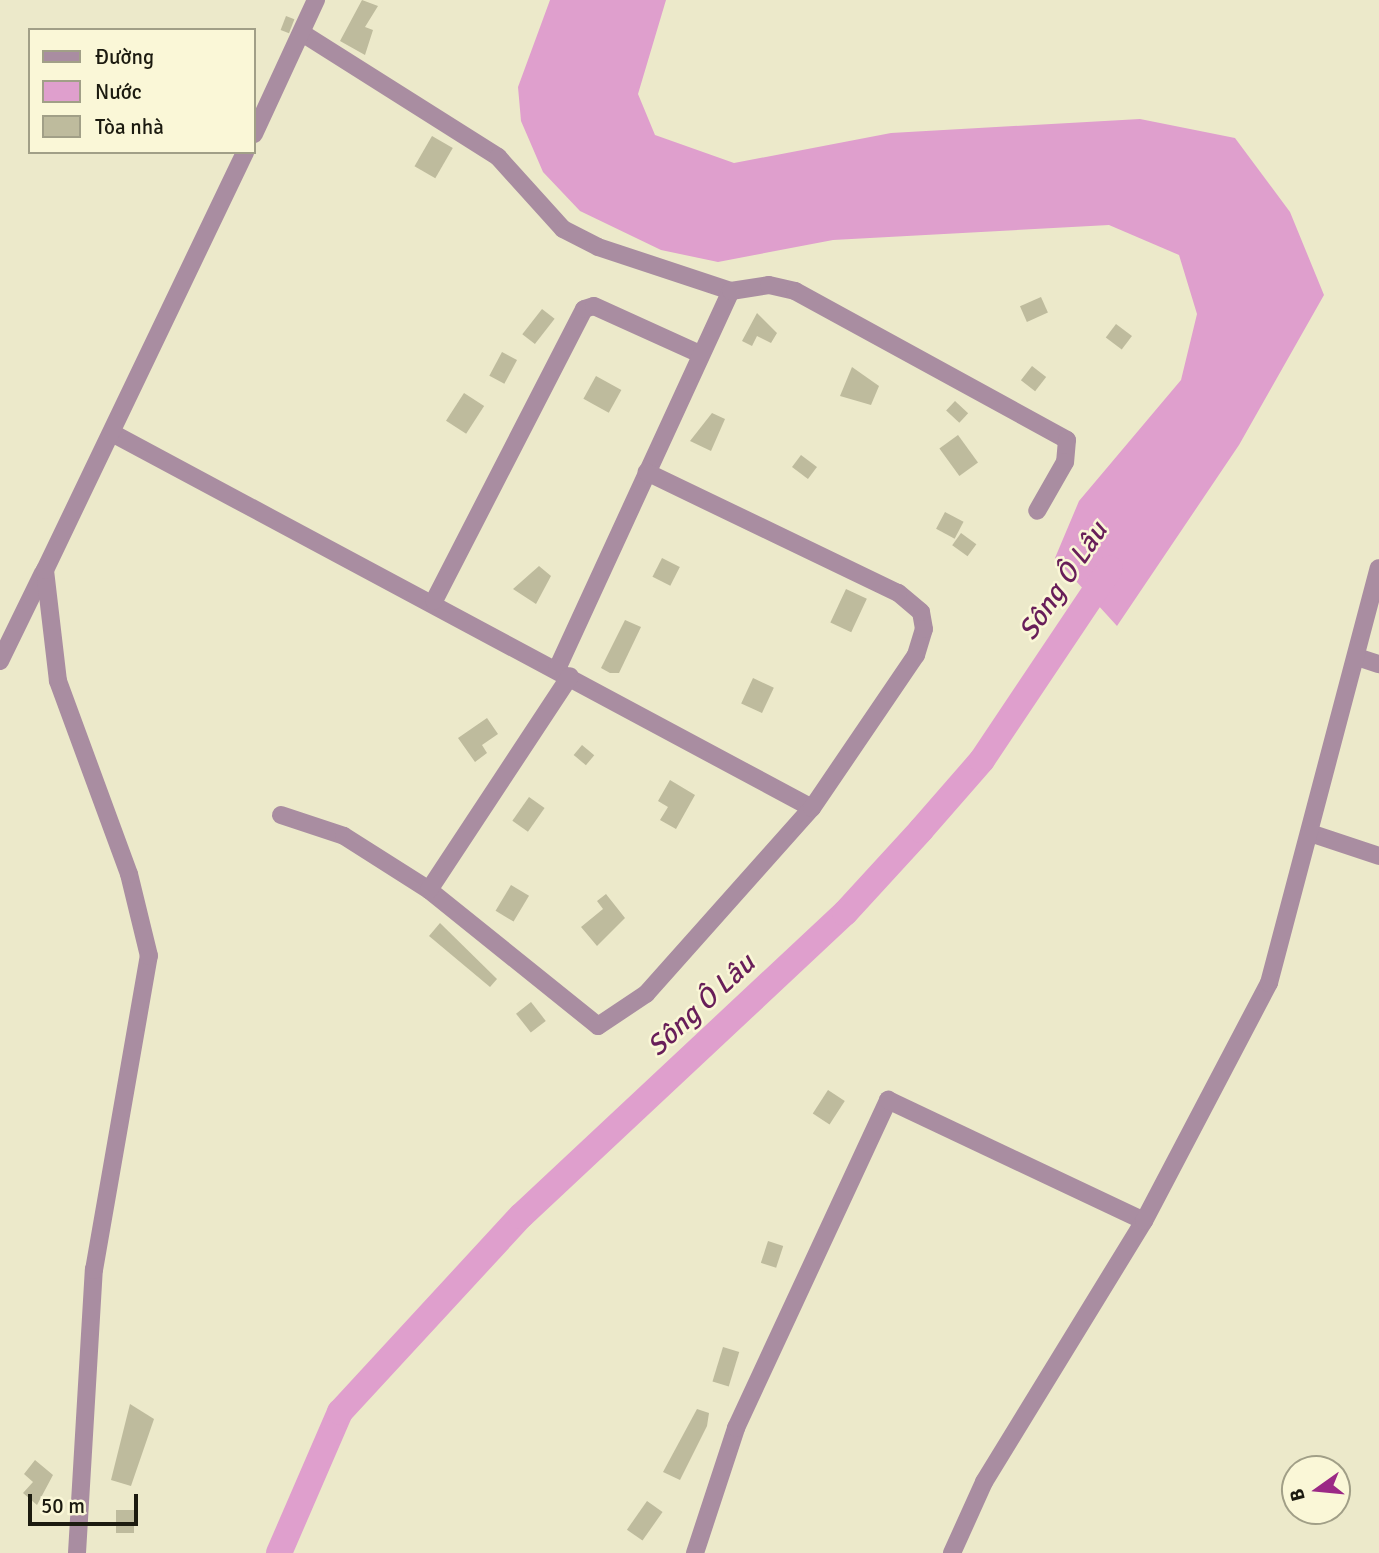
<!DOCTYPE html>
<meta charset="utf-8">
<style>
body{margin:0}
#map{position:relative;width:1379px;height:1553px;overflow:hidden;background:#ece9ca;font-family:Signika,sans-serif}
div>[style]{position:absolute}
.water>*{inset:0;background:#df9fcd}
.river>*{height:26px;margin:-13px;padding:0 13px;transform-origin:13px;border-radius:13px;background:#df9fcd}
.building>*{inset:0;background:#bebb9d;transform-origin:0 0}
.street>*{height:18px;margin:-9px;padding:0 9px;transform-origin:9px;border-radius:9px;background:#a98da1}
span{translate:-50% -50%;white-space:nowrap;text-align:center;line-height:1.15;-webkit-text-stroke:5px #faf7d7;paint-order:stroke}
.water-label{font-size:28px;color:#681e59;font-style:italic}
.legend{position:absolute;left:28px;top:28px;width:228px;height:126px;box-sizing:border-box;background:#faf7d7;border:2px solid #a19f87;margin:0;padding:9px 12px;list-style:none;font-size:21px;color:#1c1b10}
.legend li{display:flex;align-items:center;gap:14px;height:35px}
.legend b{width:35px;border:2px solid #a19f87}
.north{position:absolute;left:1281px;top:1455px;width:70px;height:70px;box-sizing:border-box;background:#faf7d7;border:2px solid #a19f87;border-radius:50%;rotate:255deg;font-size:19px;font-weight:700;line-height:28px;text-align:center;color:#1c1b10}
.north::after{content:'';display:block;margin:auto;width:24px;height:32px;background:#9b2985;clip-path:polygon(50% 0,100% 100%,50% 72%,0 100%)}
.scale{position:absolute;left:28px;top:1494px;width:110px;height:32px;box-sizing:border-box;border:4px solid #1c1b10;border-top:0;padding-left:9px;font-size:21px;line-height:24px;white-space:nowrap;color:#1c1b10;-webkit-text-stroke:5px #faf7d7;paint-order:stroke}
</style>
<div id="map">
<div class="water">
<div style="clip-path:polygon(550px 0,666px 0,638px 94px,655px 135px,734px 163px,891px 133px,1140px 119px,1235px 138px,1290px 212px,1324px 295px,1239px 445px,1117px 626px,1055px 558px,1079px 501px,1181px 380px,1197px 314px,1179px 255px,1109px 225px,833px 240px,718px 262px,661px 250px,580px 211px,543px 172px,521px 121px,518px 87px)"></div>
</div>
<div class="river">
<div style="left:279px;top:1553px;width:154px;rotate:-66.6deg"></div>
<div style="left:340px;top:1412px;width:267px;rotate:-47.3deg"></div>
<div style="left:521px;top:1216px;width:444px;rotate:-43.1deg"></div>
<div style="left:845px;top:913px;width:113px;rotate:-47.5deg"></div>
<div style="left:921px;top:830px;width:93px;rotate:-48.9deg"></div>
<div style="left:982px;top:760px;width:230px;rotate:-56.2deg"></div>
</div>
<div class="building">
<div style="clip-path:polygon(362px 0,378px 6px,365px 27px,373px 30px,365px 55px,340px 41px)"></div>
<div style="left:286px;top:16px;width:9px;height:15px;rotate:21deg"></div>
<div style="left:432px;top:136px;width:24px;height:35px;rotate:30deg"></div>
<div style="left:1041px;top:297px;width:17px;height:23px;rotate:66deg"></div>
<div style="left:542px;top:309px;width:16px;height:32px;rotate:38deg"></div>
<div style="clip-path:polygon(757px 313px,777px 333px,771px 343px,757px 336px,752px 346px,742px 341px)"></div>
<div style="left:1116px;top:324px;width:20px;height:17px;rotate:37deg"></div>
<div style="left:502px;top:352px;width:17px;height:27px;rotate:28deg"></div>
<div style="left:1032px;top:366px;width:18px;height:18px;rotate:38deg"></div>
<div style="clip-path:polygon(852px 367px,879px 386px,871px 405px,840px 396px)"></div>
<div style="left:596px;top:376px;width:29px;height:26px;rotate:29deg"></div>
<div style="left:464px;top:393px;width:24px;height:33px;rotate:33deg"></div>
<div style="left:955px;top:401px;width:18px;height:13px;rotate:43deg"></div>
<div style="clip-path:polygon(712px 413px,725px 419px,711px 451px,690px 441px)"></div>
<div style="left:958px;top:435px;width:34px;height:23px;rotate:54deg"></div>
<div style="left:801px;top:455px;width:20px;height:15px;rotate:37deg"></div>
<div style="left:945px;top:512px;width:21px;height:19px;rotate:28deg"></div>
<div style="left:961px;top:533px;width:19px;height:15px;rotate:36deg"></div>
<div style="left:662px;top:558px;width:20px;height:21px;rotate:27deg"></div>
<div style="clip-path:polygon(539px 566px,551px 576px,536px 604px,513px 589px)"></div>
<div style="left:846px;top:589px;width:23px;height:37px;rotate:25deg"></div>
<div style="clip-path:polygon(625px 620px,641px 627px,619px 673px,610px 673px,601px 668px)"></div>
<div style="left:753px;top:678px;width:23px;height:28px;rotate:25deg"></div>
<div style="clip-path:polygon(487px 718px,498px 734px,482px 745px,487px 753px,475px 762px,458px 738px)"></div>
<div style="left:582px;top:745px;width:16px;height:13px;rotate:40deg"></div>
<div style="clip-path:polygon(670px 780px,695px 795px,676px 829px,660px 820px,668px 807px,658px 801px)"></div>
<div style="left:529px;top:797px;width:19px;height:29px;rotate:35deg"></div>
<div style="left:511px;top:885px;width:21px;height:30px;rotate:31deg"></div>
<div style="clip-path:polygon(606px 894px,625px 918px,597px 946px,581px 927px,603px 909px,597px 901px)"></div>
<div style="clip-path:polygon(440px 923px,497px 979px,490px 987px,429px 936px)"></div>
<div style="left:531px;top:1002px;width:24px;height:19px;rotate:52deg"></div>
<div style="left:828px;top:1090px;width:20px;height:28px;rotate:33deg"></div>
<div style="left:768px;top:1241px;width:16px;height:23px;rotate:18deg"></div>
<div style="left:723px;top:1347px;width:17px;height:36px;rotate:17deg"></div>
<div style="clip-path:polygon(130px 1404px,154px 1419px,131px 1486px,111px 1480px)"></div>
<div style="clip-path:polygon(697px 1409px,709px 1413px,707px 1426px,680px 1480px,663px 1472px)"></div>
<div style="clip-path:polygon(35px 1460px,53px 1475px,37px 1505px,23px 1493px,33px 1482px,24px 1474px)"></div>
<div style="left:647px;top:1501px;width:19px;height:35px;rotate:35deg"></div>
<div style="left:116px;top:1510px;width:18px;height:23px"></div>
</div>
<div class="street">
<div style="left:302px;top:33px;width:232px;rotate:32.3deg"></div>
<div style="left:498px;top:157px;width:97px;rotate:47.9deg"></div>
<div style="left:563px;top:229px;width:39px;rotate:27deg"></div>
<div style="left:598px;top:247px;width:140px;rotate:18.3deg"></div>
<div style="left:254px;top:134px;width:148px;rotate:-65.2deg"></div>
<div style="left:112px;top:433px;width:794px;rotate:28.18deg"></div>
<div style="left:434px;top:601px;width:328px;rotate:-62.8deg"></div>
<div style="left:584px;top:309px;width:10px;rotate:-17deg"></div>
<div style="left:594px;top:306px;width:116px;rotate:24.4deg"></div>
<div style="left:1357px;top:657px;width:23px;rotate:18deg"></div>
<div style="left:0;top:661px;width:98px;rotate:-64deg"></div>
<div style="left:557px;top:669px;width:416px;rotate:-65.3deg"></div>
<div style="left:731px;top:291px;width:38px;rotate:-9deg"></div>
<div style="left:769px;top:285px;width:27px;rotate:13deg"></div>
<div style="left:795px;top:291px;width:310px;rotate:28.7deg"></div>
<div style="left:1067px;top:440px;width:22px;rotate:95deg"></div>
<div style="left:1065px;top:462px;width:56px;rotate:119.7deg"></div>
<div style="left:281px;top:815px;width:66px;rotate:18.4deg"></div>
<div style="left:344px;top:836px;width:101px;rotate:32.4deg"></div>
<div style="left:429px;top:890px;width:217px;rotate:38.8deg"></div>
<div style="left:598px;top:1026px;width:58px;rotate:-33.7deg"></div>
<div style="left:646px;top:994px;width:249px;rotate:-48.3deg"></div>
<div style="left:812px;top:808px;width:185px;rotate:-55.8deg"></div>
<div style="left:916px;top:655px;width:27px;rotate:-73deg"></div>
<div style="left:924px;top:629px;width:17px;rotate:-100deg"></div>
<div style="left:921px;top:612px;width:30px;rotate:-140deg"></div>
<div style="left:898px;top:593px;width:279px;rotate:-154.3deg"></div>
<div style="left:1310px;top:833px;width:73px;rotate:18.4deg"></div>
<div style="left:429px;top:890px;width:256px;rotate:-56.6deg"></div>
<div style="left:77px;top:1553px;width:284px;rotate:-86.6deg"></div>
<div style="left:94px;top:1270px;width:319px;rotate:-80.1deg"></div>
<div style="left:149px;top:956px;width:84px;rotate:-103.7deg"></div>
<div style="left:129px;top:874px;width:206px;rotate:-110.2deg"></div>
<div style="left:58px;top:681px;width:112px;rotate:-96.7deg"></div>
<div style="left:45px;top:570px;width:463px;rotate:-64.4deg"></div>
<div style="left:695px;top:1553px;width:132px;rotate:-71.8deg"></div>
<div style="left:736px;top:1428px;width:362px;rotate:-65.1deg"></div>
<div style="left:888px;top:1100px;width:283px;rotate:25.3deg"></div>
<div style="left:952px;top:1553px;width:78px;rotate:-65.7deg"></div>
<div style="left:984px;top:1482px;width:306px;rotate:-58.5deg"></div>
<div style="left:1144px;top:1221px;width:269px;rotate:-62.3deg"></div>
<div style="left:1269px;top:983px;width:429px;rotate:-75.2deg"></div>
</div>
<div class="water-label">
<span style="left:1063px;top:581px;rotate:-56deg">Sông Ô Lâu</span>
<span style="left:701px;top:1005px;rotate:-43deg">Sông Ô Lâu</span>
</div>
<ul class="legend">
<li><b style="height:9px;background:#a98da1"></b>Đường</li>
<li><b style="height:19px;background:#df9fcd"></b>Nước</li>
<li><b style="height:19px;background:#bebb9d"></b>Tòa nhà</li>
</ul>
<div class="north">B</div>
<div class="scale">50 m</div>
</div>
